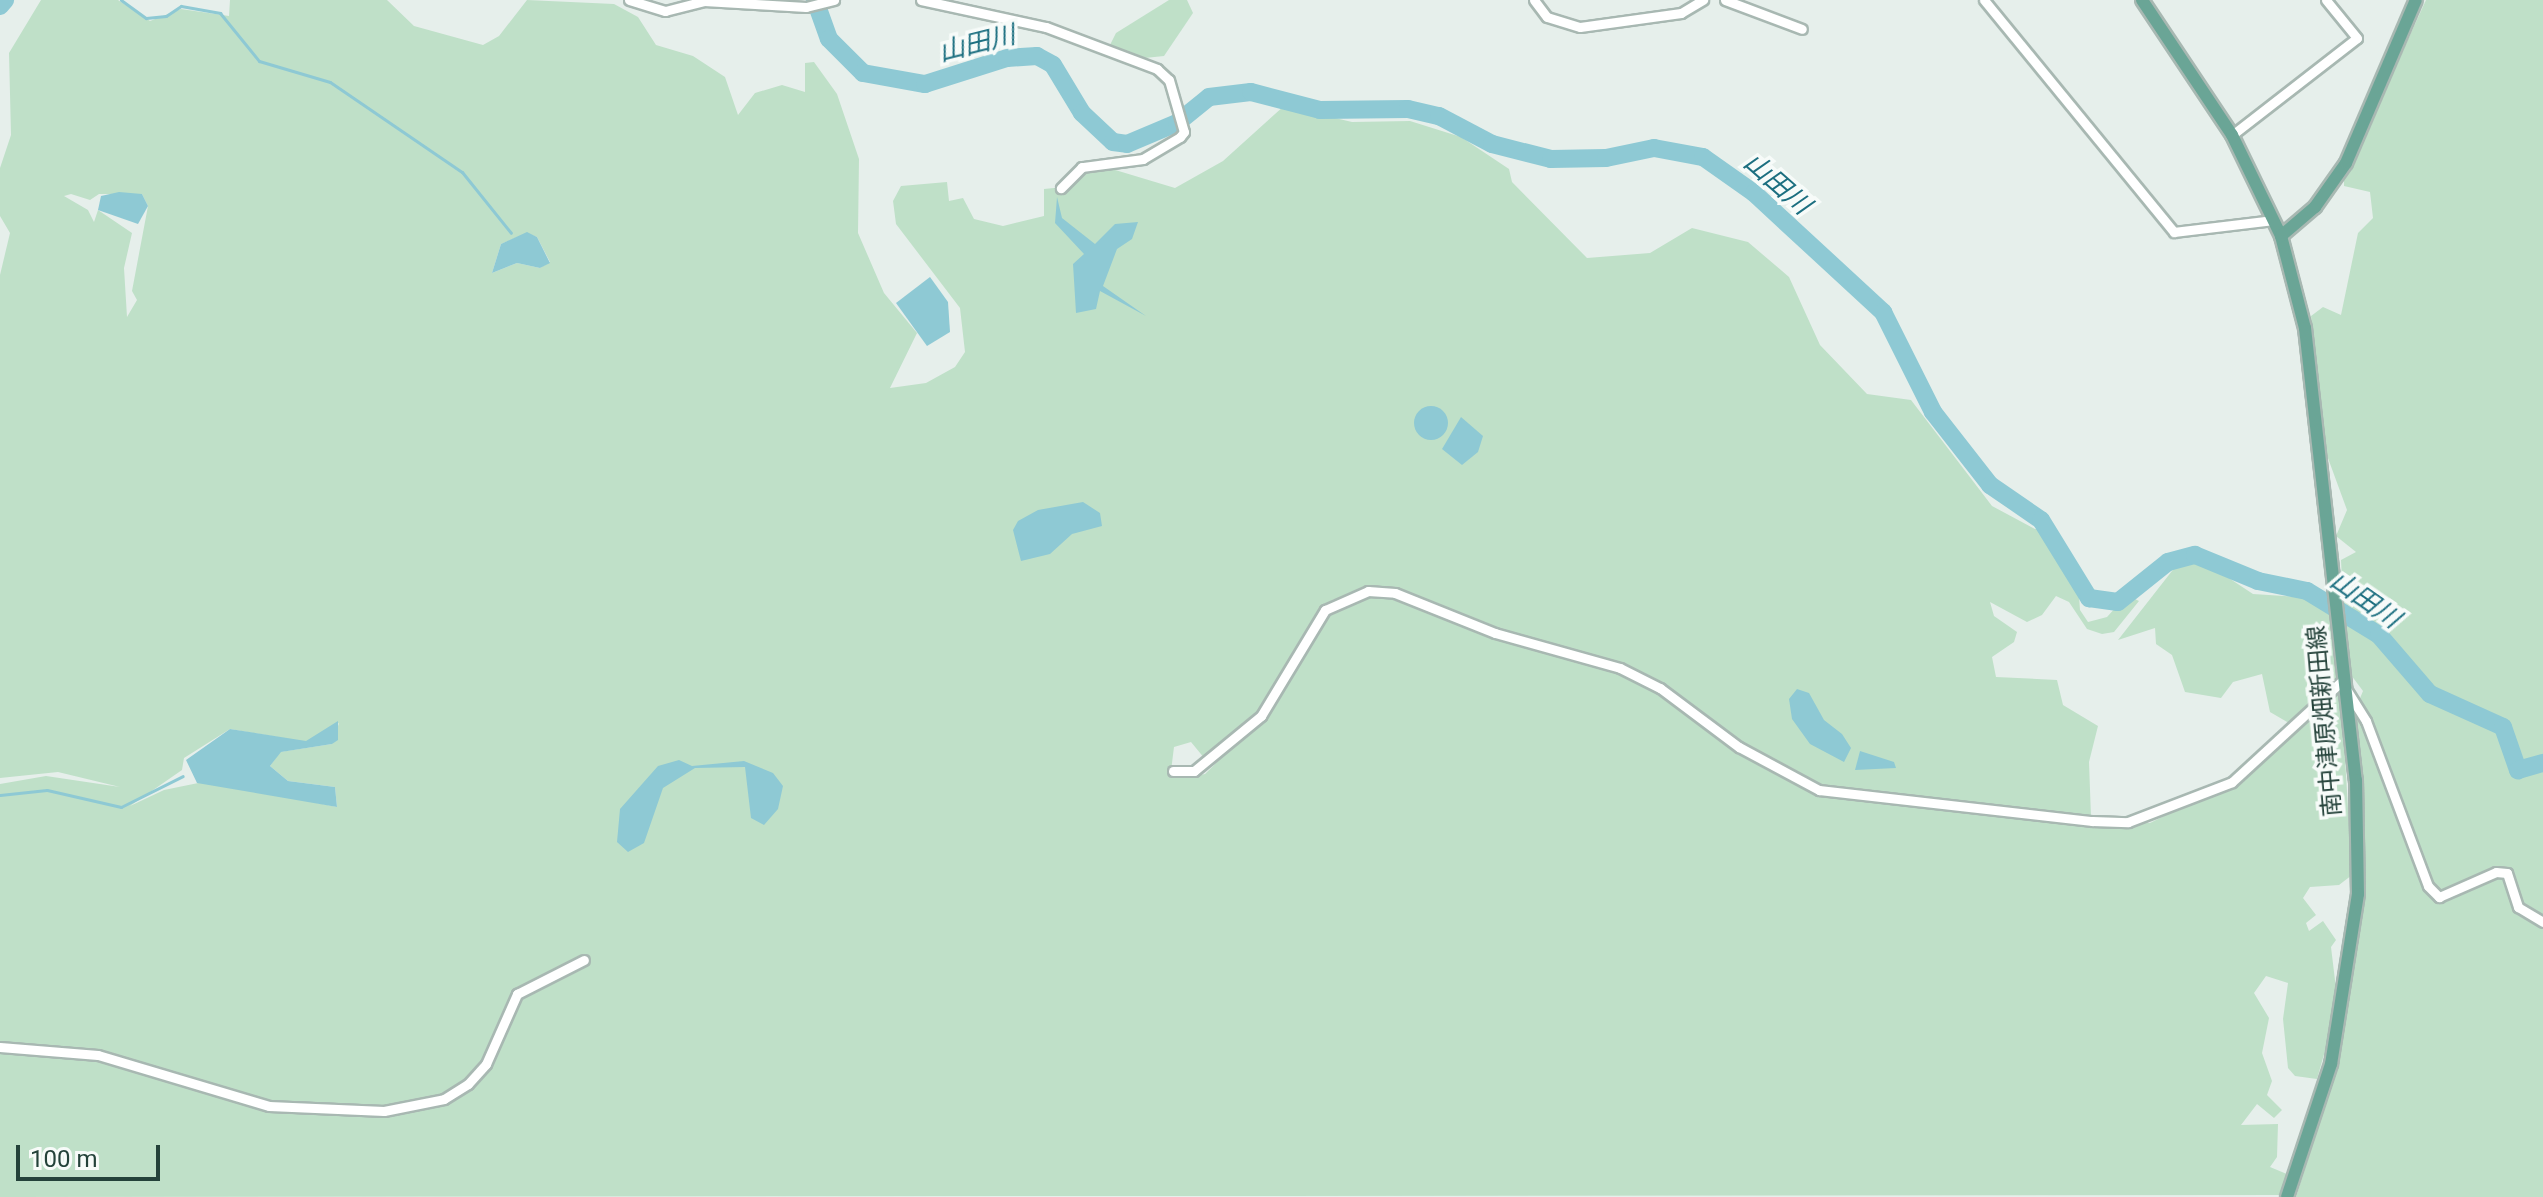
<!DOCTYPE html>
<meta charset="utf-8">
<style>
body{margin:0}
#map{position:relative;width:2543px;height:1197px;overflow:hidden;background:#e6efeb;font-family:Roboto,"Noto Sans JP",sans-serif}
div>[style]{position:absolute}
.green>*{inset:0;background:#bfe0c8}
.water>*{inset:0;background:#8ec9d4}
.round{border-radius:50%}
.stream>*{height:3px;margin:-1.5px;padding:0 1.5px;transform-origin:1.5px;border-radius:1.5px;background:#8ec9d4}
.river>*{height:18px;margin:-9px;padding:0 9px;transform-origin:9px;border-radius:9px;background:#8ec9d4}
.roads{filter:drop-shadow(2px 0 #a8b8b2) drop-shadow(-2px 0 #a8b8b2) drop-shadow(0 2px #a8b8b2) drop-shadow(0 -2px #a8b8b2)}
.minor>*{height:9px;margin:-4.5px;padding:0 4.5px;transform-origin:4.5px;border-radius:4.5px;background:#fff}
.major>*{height:12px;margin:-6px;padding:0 6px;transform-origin:6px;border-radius:6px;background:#6aa596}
span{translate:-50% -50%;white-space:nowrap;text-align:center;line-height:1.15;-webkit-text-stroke:7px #f7fbf9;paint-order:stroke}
.street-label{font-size:24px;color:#24423a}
.water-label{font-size:26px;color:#1c6f80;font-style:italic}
.scale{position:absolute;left:16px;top:1145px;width:144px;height:36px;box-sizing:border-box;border:4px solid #24423a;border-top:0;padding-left:10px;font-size:24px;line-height:28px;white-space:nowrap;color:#24423a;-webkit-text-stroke:6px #f7fbf9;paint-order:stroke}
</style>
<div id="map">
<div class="green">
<div style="clip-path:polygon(evenodd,41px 0,118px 0,150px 21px,181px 9px,229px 16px,230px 0,387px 0,414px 26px,483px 45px,499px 36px,527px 0,614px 4px,638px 17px,656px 45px,693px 56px,725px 77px,738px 115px,755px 93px,782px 85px,805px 92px,805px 63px,814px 62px,837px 94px,859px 159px,858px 233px,884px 293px,917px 333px,890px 388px,926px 383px,955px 367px,965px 352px,960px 308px,896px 224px,893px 201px,901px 186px,947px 182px,949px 201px,963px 198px,974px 219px,1003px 226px,1044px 216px,1044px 189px,1064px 187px,1081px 169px,1102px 166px,1175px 188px,1223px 161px,1284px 106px,1352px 122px,1410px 121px,1461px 137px,1509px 169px,1512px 182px,1587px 258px,1650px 253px,1692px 228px,1748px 242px,1789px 277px,1820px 345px,1867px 394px,1911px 400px,1992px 506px,2035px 529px,2053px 528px,2077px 569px,2080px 610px,2088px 622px,2107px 617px,2127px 595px,2139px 601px,2114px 632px,2102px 634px,2087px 629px,2069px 602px,2056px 596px,2042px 615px,2027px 622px,1990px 602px,1994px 616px,2017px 632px,2014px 642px,1992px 657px,1996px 677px,2057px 680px,2063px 705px,2098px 726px,2089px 762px,2091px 817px,1914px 801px,1918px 806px,2066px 824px,2150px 823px,2250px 773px,2326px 696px,2341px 691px,2352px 875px,2339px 885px,2310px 887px,2303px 898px,2316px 915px,2306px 923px,2309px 931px,2323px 921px,2336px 940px,2331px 947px,2338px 1005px,2317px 1079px,2295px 1076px,2288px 1068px,2283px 1019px,2288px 983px,2266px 976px,2254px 993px,2269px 1018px,2262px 1053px,2272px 1081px,2267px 1095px,2282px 1110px,2274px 1118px,2257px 1104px,2241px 1125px,2278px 1124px,2277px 1157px,2270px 1167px,2289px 1175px,2281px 1195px,0 1197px,0 784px,46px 776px,120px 787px,58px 772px,0 778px,0 275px,10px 233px,0 216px,0 168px,11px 135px,9px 53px,41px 0,71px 194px,90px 200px,99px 194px,142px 194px,148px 206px,132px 291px,137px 300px,127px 317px,124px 268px,132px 233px,98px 210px,94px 222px,88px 210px,64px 196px,71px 194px,41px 0,527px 233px,537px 237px,550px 262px,540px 268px,517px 263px,492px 273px,501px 244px,527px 233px,41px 0,1374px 588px,1637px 672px,1781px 770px,1841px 796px,1791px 781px,1635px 677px,1381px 596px,1342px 601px,1325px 614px,1264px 716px,1205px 774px,1186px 778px,1171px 771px,1174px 747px,1191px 742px,1205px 759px,1259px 715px,1312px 623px,1332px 600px,1374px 588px,41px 0,339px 723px,332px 744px,280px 752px,270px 766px,288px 781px,335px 787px,337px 807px,208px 781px,164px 790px,130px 806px,182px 770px,184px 758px,230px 729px,306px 742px,339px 723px)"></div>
<div style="clip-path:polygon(1169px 0,1187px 0,1193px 13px,1164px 56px,1135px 59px,1109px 47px,1116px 33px)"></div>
<div style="clip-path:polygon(2426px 0,2543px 0,2543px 1197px,2296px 1197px,2338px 1065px,2366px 894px,2356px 708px,2363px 691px,2351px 675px,2342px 581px,2341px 560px,2356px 552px,2336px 536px,2347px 510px,2325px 450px,2311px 316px,2323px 307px,2341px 315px,2358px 233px,2373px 218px,2370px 192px,2344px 186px,2344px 180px)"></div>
<div style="clip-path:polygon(2179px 562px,2206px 563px,2253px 594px,2313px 598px,2331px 607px,2340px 678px,2289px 723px,2270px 712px,2262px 674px,2233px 682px,2221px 698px,2185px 692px,2172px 655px,2156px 644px,2155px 628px,2118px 640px)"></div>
</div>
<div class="water">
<div style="clip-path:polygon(119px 192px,142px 194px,148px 206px,138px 224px,98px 210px,101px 196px)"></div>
<div style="clip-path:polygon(1057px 197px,1062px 218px,1095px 244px,1115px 224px,1138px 222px,1132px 239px,1117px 249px,1103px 286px,1146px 316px,1100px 291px,1096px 309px,1076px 313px,1073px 264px,1084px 254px,1055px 223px)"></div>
<div style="clip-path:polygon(527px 232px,537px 237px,550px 263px,540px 268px,517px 263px,492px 273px,501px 244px)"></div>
<div style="clip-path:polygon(930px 277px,948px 302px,950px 332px,927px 346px,896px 303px)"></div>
<div class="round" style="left:1414px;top:406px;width:34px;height:34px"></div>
<div style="clip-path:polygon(1461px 417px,1483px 436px,1478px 452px,1462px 465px,1442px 449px)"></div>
<div style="clip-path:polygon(1083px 502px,1100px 513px,1102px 526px,1072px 534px,1050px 554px,1021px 561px,1013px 530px,1018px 521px,1038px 510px)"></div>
<div style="clip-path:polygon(1797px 689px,1809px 693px,1824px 720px,1842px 734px,1851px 748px,1844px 762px,1810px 744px,1792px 719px,1789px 699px)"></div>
<div style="clip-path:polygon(338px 721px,338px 740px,332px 744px,281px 752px,270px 766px,288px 781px,335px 787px,337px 807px,197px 783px,186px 760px,230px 729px,306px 741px)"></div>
<div style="clip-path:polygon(1860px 751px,1894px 762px,1896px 768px,1855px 770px)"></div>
<div style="clip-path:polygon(679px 760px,692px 766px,744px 761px,773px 773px,783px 786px,778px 809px,764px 825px,751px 818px,745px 767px,695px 768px,663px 788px,644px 843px,628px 852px,617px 842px,620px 809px,658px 766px)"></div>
</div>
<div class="stream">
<div style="left:121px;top:0;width:31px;rotate:36deg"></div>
<div style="left:146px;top:18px;width:20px;rotate:-6deg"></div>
<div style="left:166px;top:16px;width:18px;rotate:-34deg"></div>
<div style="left:181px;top:6px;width:40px;rotate:10deg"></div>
<div style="left:220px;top:13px;width:62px;rotate:50.9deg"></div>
<div style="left:259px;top:61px;width:74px;rotate:16.5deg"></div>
<div style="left:330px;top:82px;width:160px;rotate:34.3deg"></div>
<div style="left:462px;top:172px;width:78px;rotate:51.2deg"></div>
<div style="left:0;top:795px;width:47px;rotate:-6.1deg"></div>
<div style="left:47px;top:790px;width:76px;rotate:12.9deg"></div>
<div style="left:121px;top:807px;width:69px;rotate:-26.6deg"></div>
</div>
<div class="river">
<div style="left:815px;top:0;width:41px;rotate:70.3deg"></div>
<div style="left:829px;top:39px;width:48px;rotate:45deg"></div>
<div style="left:863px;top:73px;width:63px;rotate:10.1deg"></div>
<div style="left:925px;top:84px;width:86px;rotate:-17.6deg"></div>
<div style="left:1007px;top:58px;width:30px;rotate:-4deg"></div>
<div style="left:1037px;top:56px;width:18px;rotate:29deg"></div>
<div style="left:1053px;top:65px;width:56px;rotate:58.9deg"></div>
<div style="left:1082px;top:113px;width:42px;rotate:43.1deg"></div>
<div style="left:1113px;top:142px;width:14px;rotate:8deg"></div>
<div style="left:1127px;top:144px;width:54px;rotate:-22.8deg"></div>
<div style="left:1177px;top:123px;width:41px;rotate:-39.1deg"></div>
<div style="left:1209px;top:97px;width:42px;rotate:-6.8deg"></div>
<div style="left:1251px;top:92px;width:71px;rotate:14.6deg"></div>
<div style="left:1320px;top:110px;width:88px;rotate:-0.7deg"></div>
<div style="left:1408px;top:109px;width:32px;rotate:13deg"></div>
<div style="left:1439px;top:116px;width:60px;rotate:27.8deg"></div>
<div style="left:1492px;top:144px;width:61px;rotate:14.3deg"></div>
<div style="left:1551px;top:159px;width:55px;rotate:-1deg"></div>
<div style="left:1606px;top:158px;width:49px;rotate:-11.8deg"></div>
<div style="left:1654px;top:148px;width:50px;rotate:10.4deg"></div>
<div style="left:1703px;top:157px;width:62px;rotate:35.2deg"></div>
<div style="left:1754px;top:193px;width:176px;rotate:42.7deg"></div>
<div style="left:1883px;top:312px;width:112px;rotate:63.4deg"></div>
<div style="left:1933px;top:412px;width:93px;rotate:52deg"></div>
<div style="left:1990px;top:485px;width:62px;rotate:34.5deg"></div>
<div style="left:2041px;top:520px;width:92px;rotate:58.4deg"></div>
<div style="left:2089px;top:598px;width:29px;rotate:8deg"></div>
<div style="left:2118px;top:602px;width:64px;rotate:-38.7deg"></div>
<div style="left:2168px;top:562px;width:28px;rotate:-15deg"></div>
<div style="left:2195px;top:555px;width:68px;rotate:22.4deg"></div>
<div style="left:2258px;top:581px;width:50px;rotate:11.5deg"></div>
<div style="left:2307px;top:591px;width:84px;rotate:31.4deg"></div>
<div style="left:2379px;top:635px;width:78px;rotate:49.2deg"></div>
<div style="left:2430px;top:694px;width:80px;rotate:24.3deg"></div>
<div style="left:2503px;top:727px;width:46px;rotate:70.8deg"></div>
<div style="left:2518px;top:770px;width:26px;rotate:-16deg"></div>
<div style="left:0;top:6px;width:8px;rotate:-50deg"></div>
</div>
<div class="roads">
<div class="minor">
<div style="left:629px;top:0;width:38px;rotate:17deg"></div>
<div style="left:665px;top:11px;width:40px;rotate:-14.4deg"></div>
<div style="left:704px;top:1px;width:102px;rotate:3.4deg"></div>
<div style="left:806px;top:7px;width:29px;rotate:-14deg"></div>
<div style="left:921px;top:0;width:128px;rotate:12.2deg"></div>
<div style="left:1046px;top:27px;width:119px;rotate:20.7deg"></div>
<div style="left:1157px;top:69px;width:16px;rotate:43deg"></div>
<div style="left:1169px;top:80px;width:54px;rotate:73.9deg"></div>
<div style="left:1184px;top:132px;width:6px;rotate:129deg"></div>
<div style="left:1180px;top:137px;width:43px;rotate:149.3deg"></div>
<div style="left:1143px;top:159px;width:62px;rotate:172.5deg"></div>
<div style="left:1082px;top:167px;width:30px;rotate:135deg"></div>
<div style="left:1534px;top:0;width:21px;rotate:53deg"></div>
<div style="left:1547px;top:17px;width:34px;rotate:17deg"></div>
<div style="left:1580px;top:27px;width:102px;rotate:-7.9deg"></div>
<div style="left:1681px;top:13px;width:26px;rotate:-31deg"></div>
<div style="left:1725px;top:0;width:82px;rotate:20.6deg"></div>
<div style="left:1984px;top:0;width:300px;rotate:50.7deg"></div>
<div style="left:2174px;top:232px;width:100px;rotate:-6.9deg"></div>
<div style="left:2232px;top:135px;width:158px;rotate:-37.8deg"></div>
<div style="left:2357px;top:38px;width:49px;rotate:-129.2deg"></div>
<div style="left:2346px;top:689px;width:38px;rotate:58deg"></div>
<div style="left:2366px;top:721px;width:176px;rotate:69.4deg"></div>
<div style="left:2428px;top:886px;width:16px;rotate:45deg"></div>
<div style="left:2439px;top:897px;width:62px;rotate:-23.7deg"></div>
<div style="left:2496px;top:872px;width:11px;rotate:5deg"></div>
<div style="left:2507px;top:873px;width:36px;rotate:72deg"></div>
<div style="left:2518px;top:907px;width:29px;rotate:31deg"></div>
<div style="left:1173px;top:771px;width:21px"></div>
<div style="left:1194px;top:771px;width:87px;rotate:-39.4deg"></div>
<div style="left:1261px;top:716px;width:124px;rotate:-58.9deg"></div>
<div style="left:1325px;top:610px;width:47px;rotate:-23.8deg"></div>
<div style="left:1368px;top:591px;width:27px;rotate:4deg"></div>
<div style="left:1395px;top:593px;width:108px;rotate:21.8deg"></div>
<div style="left:1495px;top:633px;width:130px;rotate:15.6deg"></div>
<div style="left:1620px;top:668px;width:45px;rotate:26.6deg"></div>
<div style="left:1660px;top:688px;width:99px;rotate:36.8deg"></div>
<div style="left:1739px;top:747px;width:91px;rotate:28.3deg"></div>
<div style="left:1819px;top:790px;width:275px;rotate:6.5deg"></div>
<div style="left:2092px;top:821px;width:36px;rotate:2deg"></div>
<div style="left:2128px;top:822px;width:111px;rotate:-21deg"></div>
<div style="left:2232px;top:782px;width:152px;rotate:-42.6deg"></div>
<div style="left:0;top:1047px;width:98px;rotate:4.7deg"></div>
<div style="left:98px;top:1055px;width:178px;rotate:16.6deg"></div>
<div style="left:269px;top:1106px;width:115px;rotate:2.5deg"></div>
<div style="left:384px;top:1111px;width:61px;rotate:-11.3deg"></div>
<div style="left:444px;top:1099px;width:28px;rotate:-32deg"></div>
<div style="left:468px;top:1084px;width:27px;rotate:-48deg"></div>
<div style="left:486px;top:1064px;width:77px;rotate:-66.1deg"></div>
<div style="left:517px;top:994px;width:75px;rotate:-26.9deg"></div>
</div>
<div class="major">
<div style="left:2142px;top:0;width:162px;rotate:56.3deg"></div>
<div style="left:2232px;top:135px;width:112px;rotate:64.1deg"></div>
<div style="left:2281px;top:236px;width:95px;rotate:75.4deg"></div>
<div style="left:2305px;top:328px;width:455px;rotate:83.6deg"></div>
<div style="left:2356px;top:780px;width:114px;rotate:89deg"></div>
<div style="left:2358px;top:894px;width:172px;rotate:99deg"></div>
<div style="left:2331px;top:1064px;width:140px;rotate:108.3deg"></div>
<div style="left:2281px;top:236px;width:45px;rotate:-40.5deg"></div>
<div style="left:2315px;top:207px;width:54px;rotate:-54.8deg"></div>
<div style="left:2346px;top:163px;width:177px;rotate:-66.8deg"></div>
</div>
</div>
<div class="street-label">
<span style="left:2325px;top:721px;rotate:-95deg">南中津原畑新田線</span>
</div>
<div class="water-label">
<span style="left:977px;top:44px;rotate:-14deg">山田川</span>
<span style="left:1777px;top:184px;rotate:41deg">山田川</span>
<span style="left:2365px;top:600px;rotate:35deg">山田川</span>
</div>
<div class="scale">100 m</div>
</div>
